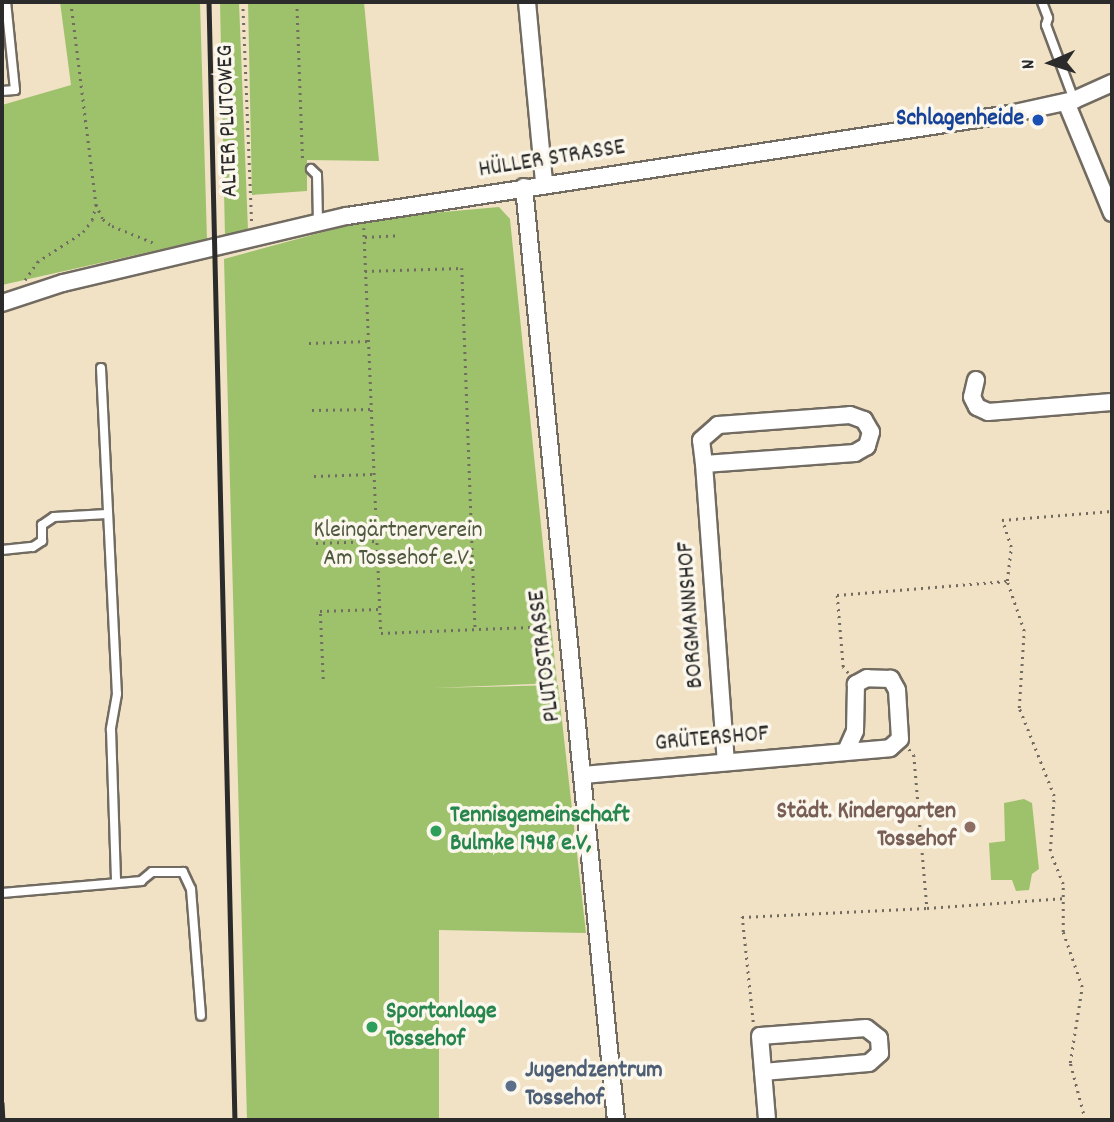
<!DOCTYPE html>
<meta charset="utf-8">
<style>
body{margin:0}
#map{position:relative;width:1114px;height:1122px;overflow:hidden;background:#f2e2c5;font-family:Dekko,sans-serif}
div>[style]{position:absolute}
.green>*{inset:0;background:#9ec26c}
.path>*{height:2.5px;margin-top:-1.25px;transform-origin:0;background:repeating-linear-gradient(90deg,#716b61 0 2px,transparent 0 7px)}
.roads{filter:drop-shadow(2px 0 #716b61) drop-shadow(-2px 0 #716b61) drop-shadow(0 2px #716b61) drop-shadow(0 -2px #716b61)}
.lane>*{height:8px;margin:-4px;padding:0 4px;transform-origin:4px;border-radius:4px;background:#fff}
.street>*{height:16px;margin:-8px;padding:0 8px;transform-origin:8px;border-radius:8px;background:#fff}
.rail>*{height:4.5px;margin:-2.25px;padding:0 2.25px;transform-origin:2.25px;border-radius:2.25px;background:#2b2b2b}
.dots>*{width:19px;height:19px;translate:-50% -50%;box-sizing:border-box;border:4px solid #fbf7ec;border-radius:50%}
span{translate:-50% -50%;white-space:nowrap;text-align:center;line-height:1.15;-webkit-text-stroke:7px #fbf7ec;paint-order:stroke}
.transit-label{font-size:24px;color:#164399;font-weight:700}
.right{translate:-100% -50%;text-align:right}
.street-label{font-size:24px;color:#2b2b2b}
.park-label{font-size:24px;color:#4e583e}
.education-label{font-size:24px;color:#785e54;font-weight:700}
.leisure-label{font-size:24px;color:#27864d;font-weight:700}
.left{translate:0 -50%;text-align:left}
.service-label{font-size:24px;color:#4e5e75;font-weight:700}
.frame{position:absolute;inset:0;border:4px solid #2b2b2b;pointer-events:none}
.north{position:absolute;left:1016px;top:28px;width:70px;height:70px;-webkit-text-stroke:5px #fbf7ec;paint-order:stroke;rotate:267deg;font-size:19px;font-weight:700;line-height:28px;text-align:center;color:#2b2b2b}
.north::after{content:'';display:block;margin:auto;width:24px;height:32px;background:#2b2b2b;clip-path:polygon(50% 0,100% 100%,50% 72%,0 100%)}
</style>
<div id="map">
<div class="green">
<div style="clip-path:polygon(60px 2px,200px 2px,207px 239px,2px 285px,2px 105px,71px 85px)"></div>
<div style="clip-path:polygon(220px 2px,239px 2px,248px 230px,225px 237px)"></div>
<div style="clip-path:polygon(248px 2px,364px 2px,379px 161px,307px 160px,307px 191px,252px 195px)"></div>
<div style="clip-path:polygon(499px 207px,510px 219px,557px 683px,433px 688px,558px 685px,586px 933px,439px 930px,439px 1120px,247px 1120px,224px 259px,375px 218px)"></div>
<div style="clip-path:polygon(1024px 799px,1032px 803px,1039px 869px,1032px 874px,1029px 890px,1016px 891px,1012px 880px,991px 880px,989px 843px,1005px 841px,1004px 803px)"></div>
</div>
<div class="path">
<div style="left:71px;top:2px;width:204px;rotate:82.9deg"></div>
<div style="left:96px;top:204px;width:17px;rotate:65deg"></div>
<div style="left:103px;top:219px;width:11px;rotate:38deg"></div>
<div style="left:112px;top:226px;width:48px;rotate:21.8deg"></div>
<div style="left:243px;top:2px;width:220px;rotate:87.7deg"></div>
<div style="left:297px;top:2px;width:160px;rotate:87.9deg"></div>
<div style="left:364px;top:228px;width:405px;rotate:87.6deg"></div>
<div style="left:381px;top:633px;width:172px;rotate:-2.3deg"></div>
<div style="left:365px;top:237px;width:33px;rotate:-3deg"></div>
<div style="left:365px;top:271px;width:97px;rotate:-1.8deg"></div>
<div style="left:462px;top:268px;width:361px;rotate:87.9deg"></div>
<div style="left:25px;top:280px;width:22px;rotate:-56deg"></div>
<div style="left:37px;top:262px;width:55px;rotate:-33.1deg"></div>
<div style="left:83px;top:232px;width:15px;rotate:-53deg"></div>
<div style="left:92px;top:220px;width:16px;rotate:-76deg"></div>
<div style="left:309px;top:343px;width:60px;rotate:-1.9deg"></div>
<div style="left:312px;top:410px;width:60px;rotate:-1deg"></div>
<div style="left:314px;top:476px;width:59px;rotate:-1.9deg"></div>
<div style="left:316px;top:543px;width:60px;rotate:-1.9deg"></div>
<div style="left:848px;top:673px;width:8px;rotate:-130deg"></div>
<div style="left:843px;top:667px;width:72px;rotate:-94.8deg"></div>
<div style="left:837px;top:595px;width:171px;rotate:-4.7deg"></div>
<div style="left:323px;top:679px;width:68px;rotate:-92.5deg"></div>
<div style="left:320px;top:611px;width:59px;rotate:-1.9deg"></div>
<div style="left:909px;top:749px;width:8px;rotate:50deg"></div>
<div style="left:914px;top:755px;width:154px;rotate:85.1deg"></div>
<div style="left:927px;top:908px;width:139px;rotate:-4.1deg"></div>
<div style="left:753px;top:1022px;width:106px;rotate:-96deg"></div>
<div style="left:742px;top:917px;width:185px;rotate:-2.8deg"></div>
<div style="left:1085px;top:1120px;width:59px;rotate:-104.7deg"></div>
<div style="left:1070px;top:1063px;width:77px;rotate:-81deg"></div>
<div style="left:1082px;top:987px;width:58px;rotate:-109.1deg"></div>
<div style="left:1063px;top:932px;width:48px;rotate:-90deg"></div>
<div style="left:1063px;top:884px;width:35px;rotate:-112deg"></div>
<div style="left:1050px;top:851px;width:55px;rotate:-85.8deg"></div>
<div style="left:1054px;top:796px;width:95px;rotate:-111.7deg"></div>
<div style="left:1019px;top:708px;width:77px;rotate:-86.3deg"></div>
<div style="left:1024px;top:631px;width:53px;rotate:-108.8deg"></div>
<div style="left:1007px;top:581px;width:34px;rotate:-83deg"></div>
<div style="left:1011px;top:547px;width:28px;rotate:-108deg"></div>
<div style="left:1002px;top:520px;width:110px;rotate:-4.7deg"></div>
</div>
<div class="roads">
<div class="lane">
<div style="left:1042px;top:2px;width:17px;rotate:69deg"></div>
<div style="left:1048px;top:18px;width:7px;rotate:106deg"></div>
<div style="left:1046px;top:25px;width:80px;rotate:69.5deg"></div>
<div style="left:2px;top:91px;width:13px;rotate:-4deg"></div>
<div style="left:15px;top:90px;width:88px;rotate:-95.8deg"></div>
<div style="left:311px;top:169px;width:8px;rotate:45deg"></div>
<div style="left:317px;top:175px;width:47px;rotate:88.8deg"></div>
<div style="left:101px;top:368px;width:326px;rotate:87.2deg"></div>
<div style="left:117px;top:694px;width:36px;rotate:100deg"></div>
<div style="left:111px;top:729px;width:154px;rotate:88.1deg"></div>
<div style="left:2px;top:550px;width:31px;rotate:-6deg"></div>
<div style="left:33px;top:547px;width:11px;rotate:-34deg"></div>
<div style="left:42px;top:541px;width:16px;rotate:-90deg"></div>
<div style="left:42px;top:525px;width:14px;rotate:-34deg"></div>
<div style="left:54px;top:517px;width:53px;rotate:-3.2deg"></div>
<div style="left:2px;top:893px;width:140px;rotate:-4.9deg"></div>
<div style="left:141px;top:881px;width:14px;rotate:-39deg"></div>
<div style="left:152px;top:872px;width:31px"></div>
<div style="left:183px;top:872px;width:19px;rotate:65deg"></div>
<div style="left:191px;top:889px;width:127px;rotate:85.5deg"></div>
</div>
<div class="street">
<div style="left:527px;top:2px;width:182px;rotate:84.6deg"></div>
<div style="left:1066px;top:102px;width:120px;rotate:67.5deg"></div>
<div style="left:524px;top:187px;width:938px;rotate:84.37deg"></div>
<div style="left:2px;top:303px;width:64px;rotate:-18.2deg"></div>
<div style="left:63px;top:283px;width:292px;rotate:-13.3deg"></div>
<div style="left:347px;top:216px;width:671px;rotate:-8.75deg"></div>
<div style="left:1010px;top:114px;width:66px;rotate:-12.3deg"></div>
<div style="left:1074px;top:100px;width:42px;rotate:-24.1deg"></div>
<div style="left:976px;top:380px;width:17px;rotate:103deg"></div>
<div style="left:972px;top:397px;width:11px;rotate:63deg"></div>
<div style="left:977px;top:407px;width:12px;rotate:24deg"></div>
<div style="left:988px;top:412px;width:124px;rotate:-4.6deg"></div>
<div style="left:704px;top:464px;width:24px;rotate:-97deg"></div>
<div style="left:701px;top:440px;width:23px;rotate:-41deg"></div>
<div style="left:718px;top:425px;width:132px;rotate:-4.3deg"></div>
<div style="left:850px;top:415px;width:15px;rotate:20deg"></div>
<div style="left:864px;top:420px;width:14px;rotate:60deg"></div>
<div style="left:871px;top:432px;width:15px;rotate:106deg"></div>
<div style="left:867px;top:446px;width:14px;rotate:150deg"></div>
<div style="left:855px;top:453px;width:151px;rotate:175.8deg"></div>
<div style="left:704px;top:464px;width:299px;rotate:85.8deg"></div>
<div style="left:583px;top:775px;width:308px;rotate:-5deg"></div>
<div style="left:890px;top:748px;width:13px;rotate:-42deg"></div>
<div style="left:900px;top:739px;width:49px;rotate:-93.5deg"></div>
<div style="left:897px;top:690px;width:13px;rotate:-119deg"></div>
<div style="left:891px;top:679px;width:24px;rotate:-178deg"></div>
<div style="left:867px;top:678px;width:13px;rotate:151deg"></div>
<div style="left:856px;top:684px;width:47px;rotate:91.2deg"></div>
<div style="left:855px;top:731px;width:22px;rotate:114deg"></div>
<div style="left:763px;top:1072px;width:106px;rotate:-4.9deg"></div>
<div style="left:869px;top:1063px;width:15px;rotate:-42deg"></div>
<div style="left:880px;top:1053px;width:15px;rotate:-94deg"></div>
<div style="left:879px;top:1038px;width:16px;rotate:-142deg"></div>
<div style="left:866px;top:1028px;width:106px;rotate:175.7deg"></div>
<div style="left:760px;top:1036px;width:84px;rotate:85.2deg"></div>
</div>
</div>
<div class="rail">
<div style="left:209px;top:2px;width:1118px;rotate:88.67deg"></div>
<div style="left:2px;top:1103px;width:17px;rotate:87deg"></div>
</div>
<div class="dots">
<div style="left:1038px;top:120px;background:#1a4fb4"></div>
<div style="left:970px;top:827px;background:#8d6e63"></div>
<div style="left:436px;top:831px;background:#2e9e5b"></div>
<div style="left:372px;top:1027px;background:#2e9e5b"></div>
<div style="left:511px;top:1086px;background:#5c6f8a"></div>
</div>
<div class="transit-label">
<span class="right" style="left:1024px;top:120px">Schlagenheide</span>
</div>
<div class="street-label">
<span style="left:229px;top:121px;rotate:-92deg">ALTER PLUTOWEG</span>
<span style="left:552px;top:160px;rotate:-9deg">HÜLLER STRASSE</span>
<span style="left:692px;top:615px;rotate:-94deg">BORGMANNSHOF</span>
<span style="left:546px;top:656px;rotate:-97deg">PLUTOSTRASSE</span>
<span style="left:712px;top:740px;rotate:-5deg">GRÜTERSHOF</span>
</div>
<div class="park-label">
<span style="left:398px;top:546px">Kleingärtnerverein<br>Am Tossehof e.V.</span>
</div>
<div class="education-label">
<span class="right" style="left:956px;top:827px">Städt. Kindergarten<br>Tossehof</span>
</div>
<div class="leisure-label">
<span class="left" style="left:450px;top:831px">Tennisgemeinschaft<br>Bulmke 1948 e.V,</span>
<span class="left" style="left:386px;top:1027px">Sportanlage<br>Tossehof</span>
</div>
<div class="service-label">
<span class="left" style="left:525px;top:1086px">Jugendzentrum<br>Tossehof</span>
</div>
<div class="frame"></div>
<div class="north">N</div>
</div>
